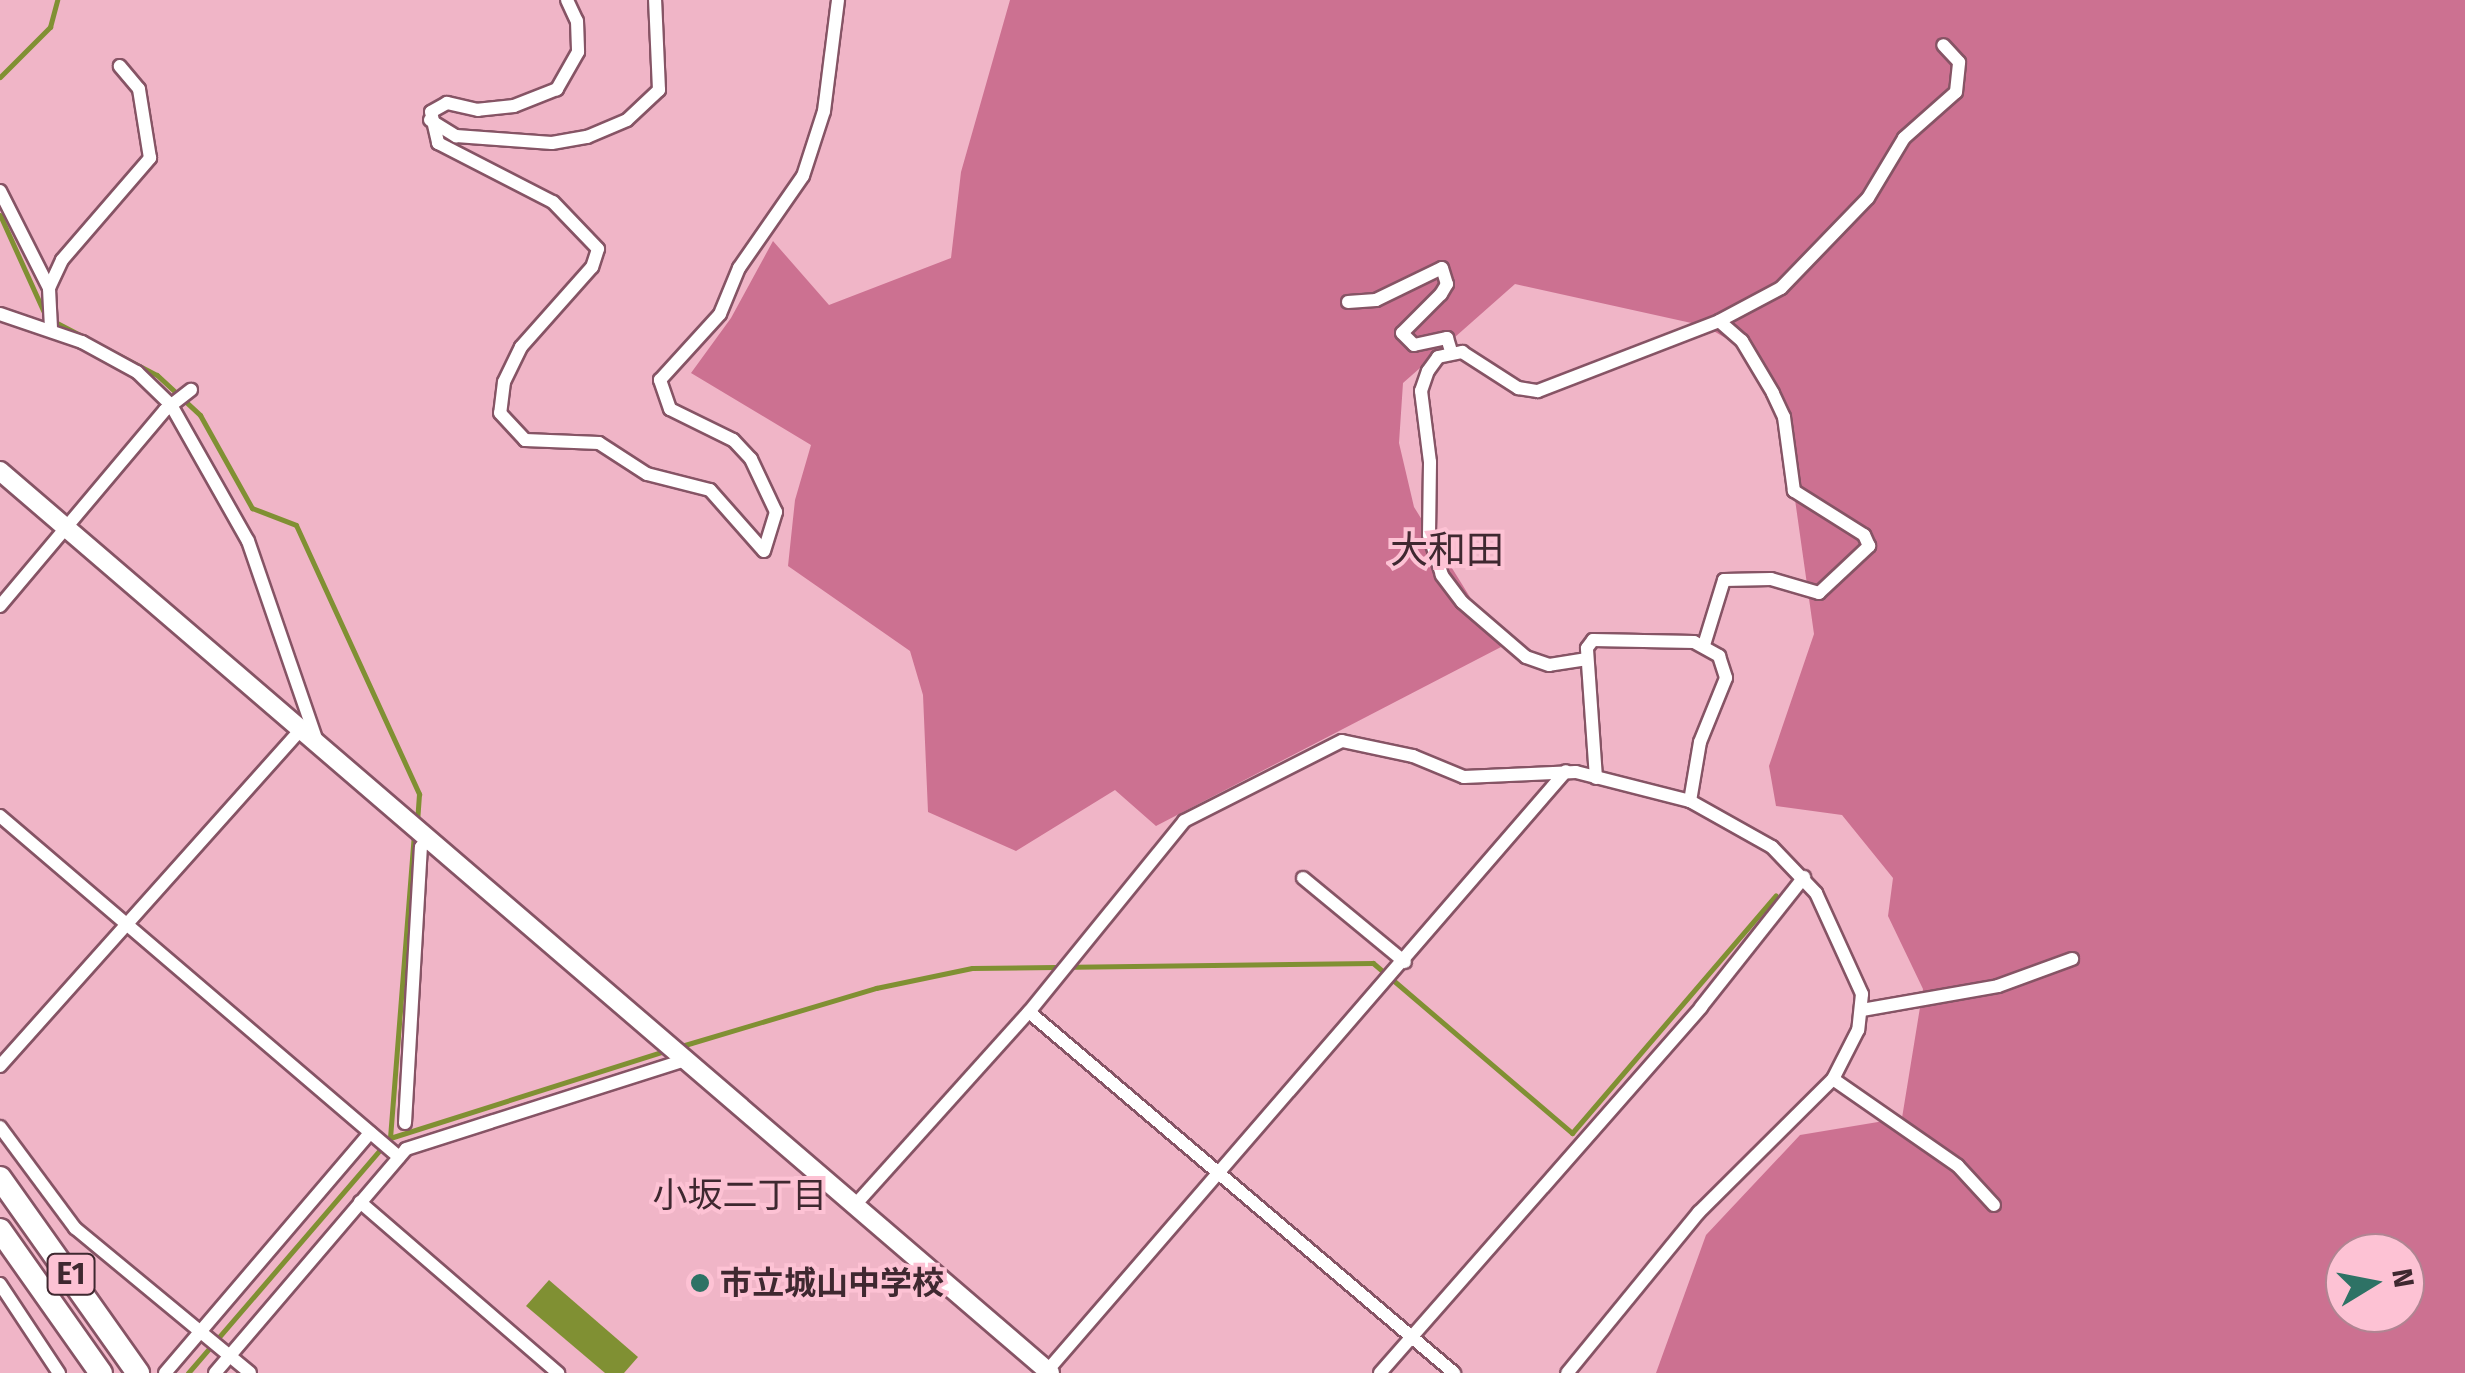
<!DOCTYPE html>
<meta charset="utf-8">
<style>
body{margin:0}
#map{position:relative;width:2465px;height:1373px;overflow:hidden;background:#f0b5c7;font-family:"Fira Sans","Noto Sans JP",sans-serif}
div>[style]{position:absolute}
.forest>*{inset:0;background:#cc7191}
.water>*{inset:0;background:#809033}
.stream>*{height:5px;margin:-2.5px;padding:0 2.5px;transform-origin:2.5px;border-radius:2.5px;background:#809033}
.roads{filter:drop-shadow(2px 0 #865465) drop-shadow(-2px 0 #865465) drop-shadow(0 2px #865465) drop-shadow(0 -2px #865465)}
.street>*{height:12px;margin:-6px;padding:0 6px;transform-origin:6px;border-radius:6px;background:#fff}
.secondary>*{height:18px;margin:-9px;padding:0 9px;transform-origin:9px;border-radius:9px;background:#fff}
.highway>*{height:22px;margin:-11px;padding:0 11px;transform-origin:11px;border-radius:11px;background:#fff}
.dots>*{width:28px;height:28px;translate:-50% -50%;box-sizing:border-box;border:5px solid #fdc2d4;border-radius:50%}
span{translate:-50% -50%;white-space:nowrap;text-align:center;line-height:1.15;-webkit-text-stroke:8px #fdc2d4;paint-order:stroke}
.shield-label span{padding:2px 8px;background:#fdc2d4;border:2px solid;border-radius:8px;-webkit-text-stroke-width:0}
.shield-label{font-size:30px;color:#3f2830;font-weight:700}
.poi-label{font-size:32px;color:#3f2830;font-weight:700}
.left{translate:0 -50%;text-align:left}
.neighbourhood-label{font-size:35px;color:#3f2830}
.quarter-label{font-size:38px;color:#3f2830}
.north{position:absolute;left:2325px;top:1233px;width:100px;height:100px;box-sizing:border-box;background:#fdc2d4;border:2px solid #b18492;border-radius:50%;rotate:80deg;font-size:28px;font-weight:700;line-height:40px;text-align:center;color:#3f2830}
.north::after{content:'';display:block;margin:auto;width:35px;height:45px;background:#2e7265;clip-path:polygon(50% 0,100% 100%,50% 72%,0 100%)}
</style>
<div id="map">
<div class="forest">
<div style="clip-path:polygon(evenodd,1010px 0,2465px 0,2465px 1373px,1656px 1373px,1706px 1235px,1800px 1135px,1902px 1118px,1923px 989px,1888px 916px,1893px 878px,1842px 815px,1776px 806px,1769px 766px,1814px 634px,1787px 443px,1746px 350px,1705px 326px,1515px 284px,1403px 383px,1399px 443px,1414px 507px,1501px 647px,1156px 826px,1115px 790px,1016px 851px,928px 812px,923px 695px,910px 651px,788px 566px,795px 500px,811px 445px,691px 373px,731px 318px,773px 241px,829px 305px,951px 258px,961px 172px,1010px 0,2345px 1253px,2405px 1253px,2405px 1313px,2345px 1313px,2345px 1253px)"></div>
</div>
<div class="water">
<div style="clip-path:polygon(549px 1280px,638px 1357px,624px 1373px,605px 1373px,526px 1306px)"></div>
</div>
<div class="stream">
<div style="left:0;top:77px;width:71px;rotate:-45deg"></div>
<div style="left:50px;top:27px;width:28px;rotate:-75deg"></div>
<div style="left:0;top:215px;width:112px;rotate:65.7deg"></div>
<div style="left:55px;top:322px;width:115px;rotate:27.5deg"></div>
<div style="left:157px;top:375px;width:59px;rotate:42.9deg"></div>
<div style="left:200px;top:415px;width:107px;rotate:60.8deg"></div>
<div style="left:252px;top:508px;width:47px;rotate:21.1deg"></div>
<div style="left:296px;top:525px;width:296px;rotate:65.4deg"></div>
<div style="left:419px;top:794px;width:28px;rotate:94deg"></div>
<div style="left:678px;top:1047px;width:207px;rotate:-16.6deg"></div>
<div style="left:876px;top:988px;width:98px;rotate:-11.8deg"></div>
<div style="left:972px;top:968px;width:401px;rotate:-0.7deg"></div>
<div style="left:1373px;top:963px;width:262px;rotate:40.5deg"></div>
<div style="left:1572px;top:1133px;width:313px;rotate:-49.4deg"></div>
<div style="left:390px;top:1138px;width:307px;rotate:-85.5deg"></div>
<div style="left:188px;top:1373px;width:310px;rotate:-49.3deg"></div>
<div style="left:390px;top:1138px;width:291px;rotate:-17.6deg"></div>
</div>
<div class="roads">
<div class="street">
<div style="left:567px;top:0;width:23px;rotate:65deg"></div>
<div style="left:577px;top:21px;width:31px;rotate:88deg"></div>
<div style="left:578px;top:52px;width:43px;rotate:119.6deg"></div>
<div style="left:557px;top:89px;width:46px;rotate:158.4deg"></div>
<div style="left:514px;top:106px;width:36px;rotate:174deg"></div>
<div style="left:478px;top:110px;width:32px;rotate:-167deg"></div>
<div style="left:447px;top:103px;width:18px;rotate:151deg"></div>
<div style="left:431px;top:112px;width:32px;rotate:77deg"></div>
<div style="left:438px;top:143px;width:129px;rotate:27.2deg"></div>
<div style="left:553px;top:202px;width:65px;rotate:46.2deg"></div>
<div style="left:598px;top:249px;width:19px;rotate:108deg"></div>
<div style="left:592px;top:267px;width:107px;rotate:131.6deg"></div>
<div style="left:521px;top:347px;width:39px;rotate:116deg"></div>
<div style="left:504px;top:382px;width:31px;rotate:97deg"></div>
<div style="left:500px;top:413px;width:37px;rotate:47deg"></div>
<div style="left:525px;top:440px;width:74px;rotate:2.3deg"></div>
<div style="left:599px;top:443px;width:57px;rotate:32.9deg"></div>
<div style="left:647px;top:474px;width:65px;rotate:14.3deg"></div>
<div style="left:710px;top:490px;width:81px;rotate:48.5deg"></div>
<div style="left:764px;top:551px;width:41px;rotate:-72.9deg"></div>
<div style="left:776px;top:512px;width:59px;rotate:-115.3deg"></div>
<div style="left:751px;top:459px;width:26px;rotate:-133deg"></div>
<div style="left:733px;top:440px;width:70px;rotate:-153.8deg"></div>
<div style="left:670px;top:409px;width:31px;rotate:-109deg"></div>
<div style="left:660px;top:380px;width:89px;rotate:-47.7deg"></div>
<div style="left:720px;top:314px;width:50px;rotate:-67.6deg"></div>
<div style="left:739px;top:268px;width:112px;rotate:-55.2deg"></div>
<div style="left:803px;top:176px;width:68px;rotate:-72.1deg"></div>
<div style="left:824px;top:111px;width:112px;rotate:-82.8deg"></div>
<div style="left:430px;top:120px;width:31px;rotate:32deg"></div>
<div style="left:456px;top:136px;width:96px;rotate:4.2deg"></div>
<div style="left:552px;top:143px;width:36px;rotate:-10deg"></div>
<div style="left:587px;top:137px;width:43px;rotate:-23deg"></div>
<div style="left:627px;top:120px;width:44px;rotate:-43.2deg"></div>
<div style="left:659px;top:90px;width:90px;rotate:-92.5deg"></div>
<div style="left:0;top:191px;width:109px;rotate:63.2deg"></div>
<div style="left:1348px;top:302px;width:28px;rotate:-4deg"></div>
<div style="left:1376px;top:300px;width:73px;rotate:-25.9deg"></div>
<div style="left:1442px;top:268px;width:17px;rotate:73deg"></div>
<div style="left:1447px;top:284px;width:12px;rotate:121deg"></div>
<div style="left:1441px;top:294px;width:55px;rotate:135deg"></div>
<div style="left:1402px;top:333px;width:17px;rotate:45deg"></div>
<div style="left:1414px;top:345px;width:34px;rotate:-12deg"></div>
<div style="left:1447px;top:338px;width:14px;rotate:73deg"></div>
<div style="left:0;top:314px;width:87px;rotate:18.9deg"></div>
<div style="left:82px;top:342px;width:63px;rotate:28.6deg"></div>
<div style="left:137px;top:372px;width:47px;rotate:44.1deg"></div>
<div style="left:171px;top:405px;width:156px;rotate:60.5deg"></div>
<div style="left:248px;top:541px;width:208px;rotate:71deg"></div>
<div style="left:51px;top:328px;width:40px;rotate:-92.9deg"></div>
<div style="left:49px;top:288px;width:31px;rotate:-65deg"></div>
<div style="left:62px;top:260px;width:135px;rotate:-49.2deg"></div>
<div style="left:150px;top:158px;width:70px;rotate:-99.1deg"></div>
<div style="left:139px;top:89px;width:30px;rotate:-130deg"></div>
<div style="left:0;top:606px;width:256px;rotate:-49.9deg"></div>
<div style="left:165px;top:410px;width:33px;rotate:-38deg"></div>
<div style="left:1704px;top:645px;width:68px;rotate:-72.9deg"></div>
<div style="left:1724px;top:580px;width:47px;rotate:-1.2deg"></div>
<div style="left:1771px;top:579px;width:50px;rotate:16.3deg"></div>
<div style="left:1819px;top:593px;width:69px;rotate:-43.2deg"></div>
<div style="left:1869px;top:546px;width:12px;rotate:-114deg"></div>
<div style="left:1864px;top:535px;width:83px;rotate:-147.8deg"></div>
<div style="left:1794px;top:491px;width:75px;rotate:-97.7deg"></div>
<div style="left:1784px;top:417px;width:26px;rotate:-115deg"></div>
<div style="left:1773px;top:393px;width:61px;rotate:-120.8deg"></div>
<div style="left:1742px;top:341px;width:30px;rotate:-139deg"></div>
<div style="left:1587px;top:659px;width:38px;rotate:171deg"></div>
<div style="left:1549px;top:665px;width:24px;rotate:-161deg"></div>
<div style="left:1526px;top:657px;width:84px;rotate:-139.3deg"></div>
<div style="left:1462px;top:602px;width:34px;rotate:-127deg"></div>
<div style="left:1442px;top:575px;width:42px;rotate:-108deg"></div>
<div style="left:1429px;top:535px;width:73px;rotate:-89.2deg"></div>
<div style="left:1430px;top:462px;width:72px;rotate:-97.2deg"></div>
<div style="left:1421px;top:391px;width:21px;rotate:-71deg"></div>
<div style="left:1428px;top:371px;width:17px;rotate:-54deg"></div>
<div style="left:1438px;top:357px;width:25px;rotate:-12deg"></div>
<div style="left:1462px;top:352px;width:67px;rotate:32.7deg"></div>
<div style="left:1518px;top:388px;width:20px;rotate:9deg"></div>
<div style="left:1538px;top:391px;width:194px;rotate:-21.1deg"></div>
<div style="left:1719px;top:321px;width:70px;rotate:-28deg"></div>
<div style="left:1781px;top:288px;width:125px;rotate:-46deg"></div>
<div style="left:1868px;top:198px;width:70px;rotate:-59deg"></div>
<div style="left:1904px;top:138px;width:69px;rotate:-41.5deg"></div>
<div style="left:1956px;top:92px;width:30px;rotate:-84deg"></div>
<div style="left:1959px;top:62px;width:23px;rotate:-133deg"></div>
<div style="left:1596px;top:778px;width:130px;rotate:-94deg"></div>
<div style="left:1587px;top:648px;width:10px;rotate:-53deg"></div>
<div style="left:1593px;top:640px;width:101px;rotate:1.1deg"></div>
<div style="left:1694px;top:642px;width:29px;rotate:29deg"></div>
<div style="left:1719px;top:656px;width:23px;rotate:72deg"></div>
<div style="left:1726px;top:678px;width:69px;rotate:112.1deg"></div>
<div style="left:1700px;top:742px;width:60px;rotate:99.6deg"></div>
<div style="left:0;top:816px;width:525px;rotate:40.52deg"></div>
<div style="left:1303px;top:878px;width:132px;rotate:39.5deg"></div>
<div style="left:1862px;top:1010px;width:138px;rotate:-10deg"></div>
<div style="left:1998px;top:986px;width:79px;rotate:-20deg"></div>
<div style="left:1029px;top:1012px;width:558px;rotate:40.34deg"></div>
<div style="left:0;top:1066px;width:448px;rotate:-48.2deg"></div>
<div style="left:1833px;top:1079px;width:152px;rotate:34.8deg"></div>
<div style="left:1958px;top:1166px;width:53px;rotate:47.3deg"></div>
<div style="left:405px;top:1123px;width:276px;rotate:-86.7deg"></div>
<div style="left:421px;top:847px;width:9px;rotate:-49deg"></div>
<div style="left:0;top:1127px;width:126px;rotate:53.4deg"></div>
<div style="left:75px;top:1228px;width:227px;rotate:39.6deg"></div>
<div style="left:360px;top:1202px;width:262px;rotate:40.8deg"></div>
<div style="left:855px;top:1205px;width:260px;rotate:-48deg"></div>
<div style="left:1029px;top:1012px;width:246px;rotate:-50.9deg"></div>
<div style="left:1184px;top:821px;width:177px;rotate:-26.9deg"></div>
<div style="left:1342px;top:741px;width:73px;rotate:11.9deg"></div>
<div style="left:1413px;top:756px;width:55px;rotate:22.4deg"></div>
<div style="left:1464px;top:777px;width:112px;rotate:-2.6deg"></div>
<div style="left:1576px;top:772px;width:118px;rotate:14.3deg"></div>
<div style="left:1690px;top:801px;width:94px;rotate:29.3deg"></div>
<div style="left:1772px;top:847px;width:64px;rotate:46.3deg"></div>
<div style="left:1816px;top:893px;width:111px;rotate:65.5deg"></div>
<div style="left:1862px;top:994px;width:36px;rotate:96deg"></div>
<div style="left:1858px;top:1030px;width:55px;rotate:117deg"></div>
<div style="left:1833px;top:1079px;width:189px;rotate:135.2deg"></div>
<div style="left:1699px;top:1212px;width:208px;rotate:129.3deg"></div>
<div style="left:0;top:1284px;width:107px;rotate:56.5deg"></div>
<div style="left:1047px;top:1371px;width:793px;rotate:-49.14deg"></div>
<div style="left:165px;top:1373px;width:316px;rotate:-49.5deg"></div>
<div style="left:215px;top:1373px;width:294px;rotate:-49.5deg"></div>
<div style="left:406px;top:1149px;width:293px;rotate:-17.7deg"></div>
<div style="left:1380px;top:1373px;width:487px;rotate:-48.7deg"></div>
<div style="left:1701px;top:1007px;width:166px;rotate:-51.6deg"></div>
</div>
<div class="secondary">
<div style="left:0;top:471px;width:1384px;rotate:40.66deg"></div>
</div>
<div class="highway">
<div style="left:0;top:1178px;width:239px;rotate:54.7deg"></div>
<div style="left:0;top:1230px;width:175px;rotate:54.8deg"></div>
</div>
</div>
<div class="dots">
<div style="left:700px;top:1283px;background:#2e7265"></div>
</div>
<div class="shield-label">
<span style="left:71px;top:1274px">E1</span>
</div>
<div class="poi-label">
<span class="left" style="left:720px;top:1283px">市立城山中学校</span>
</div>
<div class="neighbourhood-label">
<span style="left:740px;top:1195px">小坂二丁目</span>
</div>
<div class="quarter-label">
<span style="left:1447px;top:551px">大和田</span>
</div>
<div class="north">N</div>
</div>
